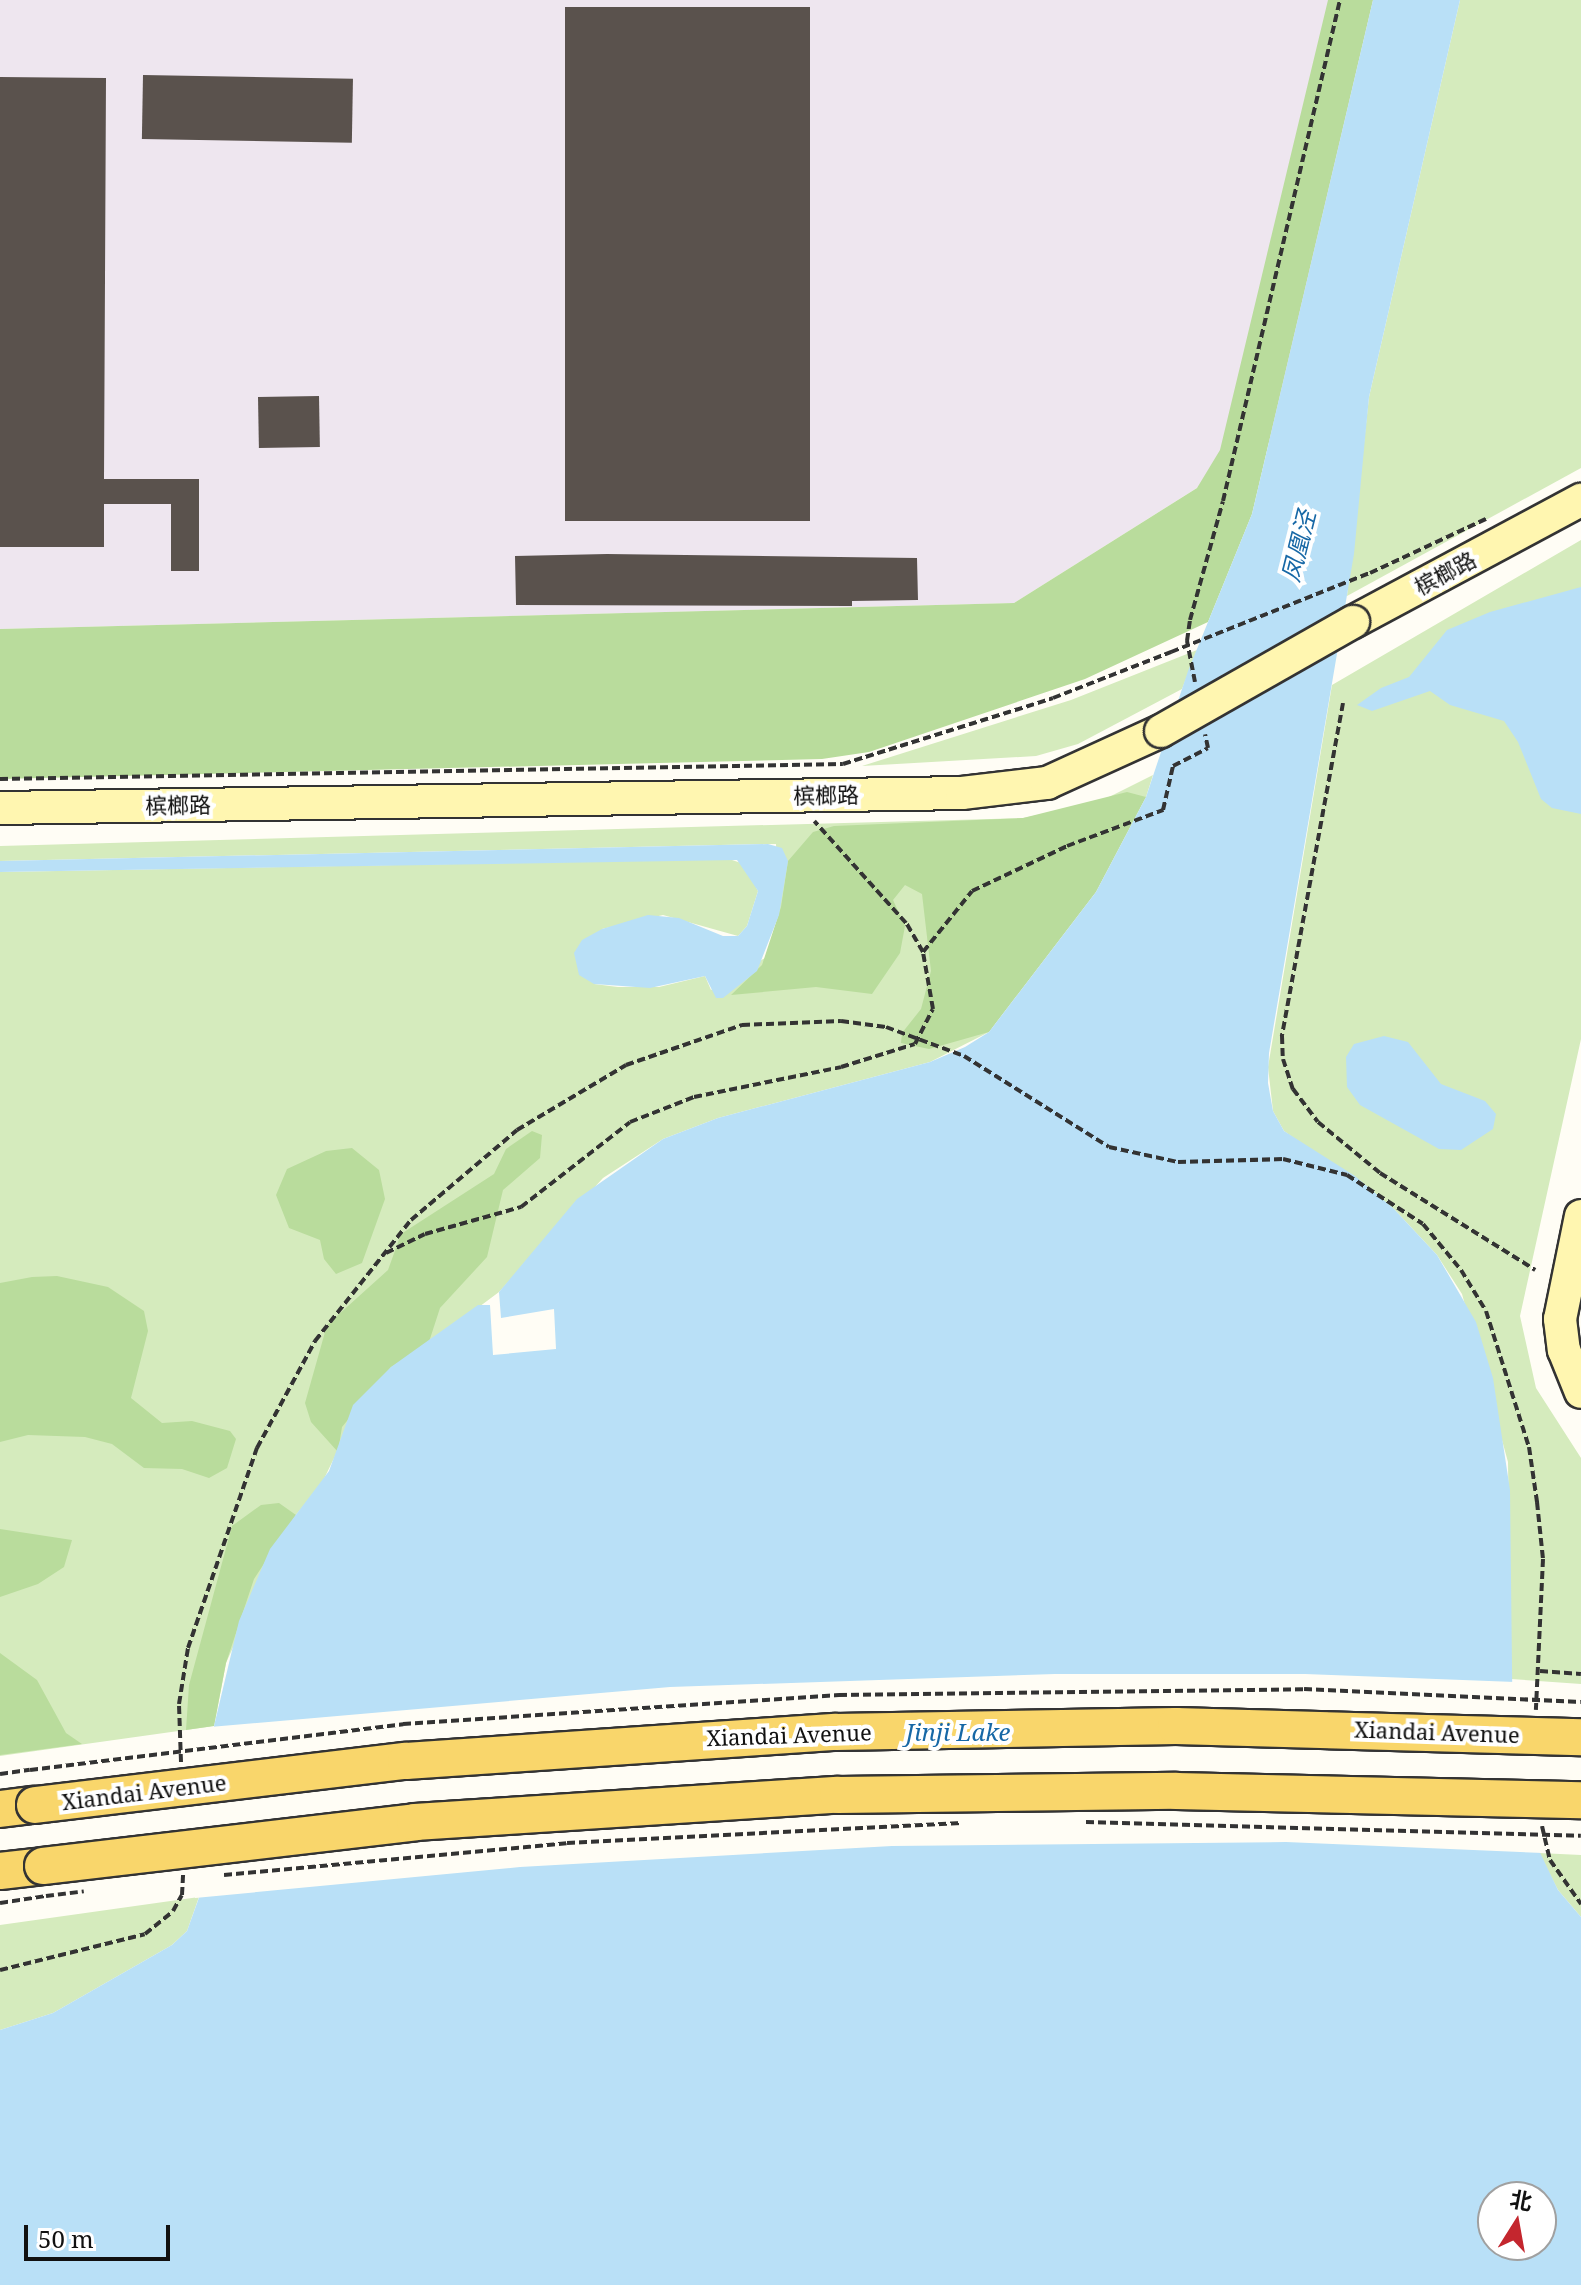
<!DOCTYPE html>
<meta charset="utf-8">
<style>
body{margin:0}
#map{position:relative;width:1581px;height:2285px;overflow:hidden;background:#fffdf5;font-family:"Noto Serif","Noto Sans SC",serif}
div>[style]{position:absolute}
.industrial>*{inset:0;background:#eee6ef}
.green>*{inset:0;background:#d5ebbd}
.forest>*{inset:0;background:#b9dc9c}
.water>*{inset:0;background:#b9e0f7}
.pier>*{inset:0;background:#fffdf5}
.building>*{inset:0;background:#5a524d;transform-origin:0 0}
.path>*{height:4px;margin-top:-2px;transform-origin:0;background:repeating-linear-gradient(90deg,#333 0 8px,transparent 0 12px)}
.roads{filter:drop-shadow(2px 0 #333) drop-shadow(-2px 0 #333) drop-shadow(0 2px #333) drop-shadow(0 -2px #333)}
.secondary>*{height:32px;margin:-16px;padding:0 16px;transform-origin:16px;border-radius:16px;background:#fff6b0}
.primary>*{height:36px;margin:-18px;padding:0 18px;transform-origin:18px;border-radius:18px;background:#f9d66b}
.path-bridge>*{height:4px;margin-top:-2px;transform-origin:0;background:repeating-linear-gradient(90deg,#333 0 8px,transparent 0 12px)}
.bridges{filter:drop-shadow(2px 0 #333) drop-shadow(-2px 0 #333) drop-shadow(0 2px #333) drop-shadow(0 -2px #333)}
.secondary-bridge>*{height:32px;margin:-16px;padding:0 16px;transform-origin:16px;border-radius:16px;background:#fff6b0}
.primary-bridge>*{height:36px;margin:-18px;padding:0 18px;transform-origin:18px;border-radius:18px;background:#f9d66b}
span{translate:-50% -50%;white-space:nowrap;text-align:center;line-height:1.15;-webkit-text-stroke:8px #fff;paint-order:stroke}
.street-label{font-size:22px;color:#111}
.water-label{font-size:24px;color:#1768a6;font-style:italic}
.north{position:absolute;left:1477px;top:2181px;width:80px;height:80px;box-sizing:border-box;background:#fff;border:2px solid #a0a0a0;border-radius:50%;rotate:11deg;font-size:22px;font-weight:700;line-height:32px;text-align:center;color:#111}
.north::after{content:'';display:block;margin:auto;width:28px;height:36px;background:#c4262e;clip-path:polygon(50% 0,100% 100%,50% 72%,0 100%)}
.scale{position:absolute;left:24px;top:2225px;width:146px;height:36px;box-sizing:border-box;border:4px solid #111;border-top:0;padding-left:10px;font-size:24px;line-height:28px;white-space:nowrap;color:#111;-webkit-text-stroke:6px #fff;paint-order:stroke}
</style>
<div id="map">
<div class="industrial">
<div style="clip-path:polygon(0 0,1373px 0,1270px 442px,1014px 603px,0 629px)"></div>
</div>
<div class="green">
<div style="clip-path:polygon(1460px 0,1581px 0,1581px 468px,1347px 596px,1369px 397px)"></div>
<div style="clip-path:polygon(1581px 540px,1581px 1039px,1520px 1316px,1536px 1388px,1581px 1458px,1581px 1684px,1511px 1679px,1508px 1462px,1462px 1294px,1437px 1255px,1394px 1209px,1284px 1131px,1273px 1111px,1268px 1067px,1332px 685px)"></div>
<div style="clip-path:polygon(1197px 650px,1182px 689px,1078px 744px,1036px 756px,862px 766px,1071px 700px)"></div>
<div style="clip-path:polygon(1153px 775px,1146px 797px,989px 1032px,930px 1062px,718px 1118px,663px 1139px,603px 1178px,499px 1292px,428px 1345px,337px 1452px,321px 1485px,289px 1523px,226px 1663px,214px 1726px,0 1756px,0 872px,729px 859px,744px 864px,758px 891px,747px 926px,738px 936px,663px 915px,602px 929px,594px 984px,618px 987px,659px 987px,705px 976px,711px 990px,765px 958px,779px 915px,776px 844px,768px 844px,0 861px,0 846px,1023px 818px,1097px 803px)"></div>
<div style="clip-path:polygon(1539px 1853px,1581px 1855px,1581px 1917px,1558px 1890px)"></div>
<div style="clip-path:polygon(199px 1897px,187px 1931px,172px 1945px,53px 2013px,0 2030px,0 1925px)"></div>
</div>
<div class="forest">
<div style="clip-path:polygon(1328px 0,1373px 0,1252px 514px,1208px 622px,1085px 679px,869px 752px,822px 759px,0 779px,0 629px,1014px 603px,1197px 488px,1220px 450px)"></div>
<div style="clip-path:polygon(1127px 792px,1146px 797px,1096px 892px,989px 1032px,929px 1049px,901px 1043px,902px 1033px,921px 1009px,931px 971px,922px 894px,905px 885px,893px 900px,905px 926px,900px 953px,872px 994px,816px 987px,731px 995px,762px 965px,781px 907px,788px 861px,813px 832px,834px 826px,1023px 818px)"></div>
<div style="clip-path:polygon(532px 1131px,542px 1135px,540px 1158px,503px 1190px,487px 1257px,440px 1308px,428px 1345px,391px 1367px,342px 1427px,338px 1452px,311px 1422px,305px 1403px,327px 1325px,388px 1270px,401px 1234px,494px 1174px,506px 1149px)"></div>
<div style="clip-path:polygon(352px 1148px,379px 1170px,385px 1199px,362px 1263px,336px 1274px,324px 1259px,320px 1240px,289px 1228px,276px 1195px,287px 1169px,326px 1151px)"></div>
<div style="clip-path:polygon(32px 1277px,57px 1276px,108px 1287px,144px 1311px,148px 1331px,131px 1398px,162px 1423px,192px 1421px,230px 1431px,236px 1439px,227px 1468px,209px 1478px,182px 1469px,144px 1468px,112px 1444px,85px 1437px,28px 1435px,0 1442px,0 1283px)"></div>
<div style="clip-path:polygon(279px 1503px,296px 1515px,254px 1579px,226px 1663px,214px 1726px,186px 1730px,189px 1685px,232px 1526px,261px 1505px)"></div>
<div style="clip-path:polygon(0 1529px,72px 1540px,64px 1567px,38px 1584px,0 1597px)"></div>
<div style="clip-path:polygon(0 1653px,37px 1680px,66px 1733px,82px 1744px,0 1755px)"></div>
</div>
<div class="water">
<div style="clip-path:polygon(evenodd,1373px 0,1460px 0,1369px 397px,1354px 554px,1269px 1053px,1268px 1083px,1273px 1111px,1284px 1131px,1355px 1176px,1394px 1209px,1437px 1255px,1476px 1322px,1493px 1378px,1510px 1490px,1513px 1754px,1531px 1834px,1558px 1890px,1581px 1917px,1581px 2285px,0 2285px,0 2030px,53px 2013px,172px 1945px,187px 1931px,201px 1892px,214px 1726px,239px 1621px,270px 1549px,329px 1471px,353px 1405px,391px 1367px,478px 1305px,490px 1305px,493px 1355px,556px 1349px,554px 1309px,501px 1318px,499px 1292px,577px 1199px,663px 1139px,718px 1118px,930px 1062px,965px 1047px,989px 1032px,1096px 892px,1146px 797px,1188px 671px,1252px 514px,1373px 0,1493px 2197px,1541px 2197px,1541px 2245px,1493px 2245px,1493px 2197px)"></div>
<div style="clip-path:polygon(1581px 587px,1581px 814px,1552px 808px,1541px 799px,1518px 742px,1504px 721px,1450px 705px,1430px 691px,1372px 711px,1357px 705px,1381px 688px,1409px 677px,1447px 630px,1490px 612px)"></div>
<div style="clip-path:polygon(768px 844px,782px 848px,788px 861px,779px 915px,757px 971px,723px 998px,716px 998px,705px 976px,650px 988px,594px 984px,579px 975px,574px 953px,582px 940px,602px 929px,648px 915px,679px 918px,723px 936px,738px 936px,747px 926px,758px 891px,737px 860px,0 872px,0 861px)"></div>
<div style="clip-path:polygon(1384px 1036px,1408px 1042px,1441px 1084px,1485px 1101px,1496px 1114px,1493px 1129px,1461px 1150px,1439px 1149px,1360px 1105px,1347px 1087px,1346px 1057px,1354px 1044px)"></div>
</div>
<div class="pier">
<div style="clip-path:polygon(1055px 1674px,1305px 1674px,1515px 1682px,1520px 1779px,1543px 1853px,1286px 1842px,892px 1846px,520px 1867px,195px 1898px,210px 1727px,670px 1687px)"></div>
</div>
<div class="building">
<div style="left:565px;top:7px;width:245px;height:514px"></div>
<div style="left:143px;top:75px;width:210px;height:64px;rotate:1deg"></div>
<div style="clip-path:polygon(0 77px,106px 78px,104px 479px,199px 479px,199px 571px,171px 571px,171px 504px,104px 504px,104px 547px,0 547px)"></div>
<div style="left:319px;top:396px;width:51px;height:61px;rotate:89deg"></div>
<div style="clip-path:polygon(607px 554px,917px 558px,918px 600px,852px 601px,852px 606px,516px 605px,515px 556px)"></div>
</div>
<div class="path">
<div style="left:1370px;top:573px;width:128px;rotate:-25deg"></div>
<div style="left:1195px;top:682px;width:42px;rotate:-101deg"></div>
<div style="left:1187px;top:641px;width:21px;rotate:-82deg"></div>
<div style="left:1190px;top:620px;width:123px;rotate:-74.5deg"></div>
<div style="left:1223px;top:501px;width:514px;rotate:-76.86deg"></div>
<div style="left:1343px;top:703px;width:339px;rotate:100.4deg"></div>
<div style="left:1282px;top:1036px;width:23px;rotate:88deg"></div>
<div style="left:1283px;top:1059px;width:32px;rotate:72deg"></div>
<div style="left:1293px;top:1089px;width:41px;rotate:52.9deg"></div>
<div style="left:1318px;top:1122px;width:80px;rotate:39.4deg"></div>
<div style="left:1380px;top:1173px;width:183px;rotate:32deg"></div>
<div style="left:0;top:779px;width:843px;rotate:-1.02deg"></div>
<div style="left:843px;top:764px;width:220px;rotate:-17.4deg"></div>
<div style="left:1053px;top:698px;width:127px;rotate:-21.3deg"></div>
<div style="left:923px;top:952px;width:78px;rotate:-51.2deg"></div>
<div style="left:972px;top:891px;width:105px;rotate:-25.3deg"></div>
<div style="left:1067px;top:846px;width:103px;rotate:-20.6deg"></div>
<div style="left:1163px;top:810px;width:45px;rotate:-77.2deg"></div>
<div style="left:1173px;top:766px;width:39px;rotate:-27deg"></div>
<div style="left:1208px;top:748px;width:14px;rotate:-102deg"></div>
<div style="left:386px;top:1253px;width:43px;rotate:-26deg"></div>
<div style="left:425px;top:1234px;width:100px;rotate:-15.7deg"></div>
<div style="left:521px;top:1207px;width:138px;rotate:-37.9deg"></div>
<div style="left:630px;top:1122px;width:69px;rotate:-21.3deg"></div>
<div style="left:694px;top:1097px;width:150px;rotate:-11.5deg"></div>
<div style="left:841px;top:1067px;width:77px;rotate:-17.3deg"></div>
<div style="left:915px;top:1044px;width:39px;rotate:-63deg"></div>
<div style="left:933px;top:1009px;width:58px;rotate:-100deg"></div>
<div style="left:923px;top:952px;width:34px;rotate:-120deg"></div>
<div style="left:906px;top:923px;width:137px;rotate:-132deg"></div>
<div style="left:1486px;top:1311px;width:143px;rotate:72.5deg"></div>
<div style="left:1529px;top:1447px;width:56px;rotate:81.7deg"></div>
<div style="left:1537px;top:1502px;width:57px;rotate:84deg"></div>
<div style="left:1543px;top:1559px;width:151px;rotate:92.7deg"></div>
<div style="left:1540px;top:1671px;width:41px;rotate:4.2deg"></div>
<div style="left:181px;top:1762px;width:58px;rotate:-92deg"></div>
<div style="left:179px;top:1704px;width:57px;rotate:-80.9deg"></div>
<div style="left:188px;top:1648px;width:212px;rotate:-71deg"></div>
<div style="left:257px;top:1448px;width:122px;rotate:-61.5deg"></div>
<div style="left:315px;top:1341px;width:154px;rotate:-51.6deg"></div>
<div style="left:411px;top:1220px;width:139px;rotate:-40.3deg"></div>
<div style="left:517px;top:1130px;width:127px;rotate:-30.8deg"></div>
<div style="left:626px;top:1065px;width:123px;rotate:-19deg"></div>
<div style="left:742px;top:1025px;width:99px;rotate:-2.3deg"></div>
<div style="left:0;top:1774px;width:30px;rotate:-8deg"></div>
<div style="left:1542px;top:1826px;width:35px;rotate:77deg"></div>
<div style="left:1550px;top:1860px;width:54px;rotate:54.8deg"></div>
<div style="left:0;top:1903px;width:47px;rotate:-8.7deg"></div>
<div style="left:0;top:1970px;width:149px;rotate:-13.9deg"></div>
<div style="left:145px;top:1934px;width:36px;rotate:-39deg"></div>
<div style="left:173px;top:1911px;width:18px;rotate:-61deg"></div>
<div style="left:182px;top:1895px;width:21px;rotate:-87deg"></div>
</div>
<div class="roads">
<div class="secondary">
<div style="left:1353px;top:622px;width:259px;rotate:-28.2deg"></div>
<div style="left:0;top:808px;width:962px;rotate:-0.89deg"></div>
<div style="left:962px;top:793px;width:86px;rotate:-6.7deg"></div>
<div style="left:1047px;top:783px;width:125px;rotate:-24.5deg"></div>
<div style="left:1581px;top:1216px;width:105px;rotate:101.5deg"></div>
<div style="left:1560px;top:1319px;width:31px;rotate:83deg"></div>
<div style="left:1564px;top:1350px;width:45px;rotate:68deg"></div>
</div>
<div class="primary">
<div style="left:0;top:1809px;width:35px;rotate:-7deg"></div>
<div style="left:0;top:1871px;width:43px;rotate:-6.6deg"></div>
</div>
</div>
<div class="path-bridge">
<div style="left:1171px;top:652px;width:214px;rotate:-21.7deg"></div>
<div style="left:841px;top:1021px;width:45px;rotate:7.6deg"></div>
<div style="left:886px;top:1027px;width:83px;rotate:20.4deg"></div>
<div style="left:964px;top:1056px;width:171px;rotate:32.1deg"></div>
<div style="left:1109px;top:1147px;width:71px;rotate:12.3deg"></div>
<div style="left:1178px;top:1162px;width:105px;rotate:-1.6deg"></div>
<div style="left:1283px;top:1159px;width:66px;rotate:14deg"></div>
<div style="left:1347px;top:1175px;width:90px;rotate:32.8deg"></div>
<div style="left:1423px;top:1224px;width:60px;rotate:50.4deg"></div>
<div style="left:1461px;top:1270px;width:48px;rotate:58.6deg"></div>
<div style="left:30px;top:1770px;width:376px;rotate:-7deg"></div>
<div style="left:403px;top:1724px;width:437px;rotate:-3.8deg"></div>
<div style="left:839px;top:1695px;width:465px;rotate:-0.7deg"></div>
<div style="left:1304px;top:1689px;width:277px;rotate:2.7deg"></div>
<div style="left:1086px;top:1822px;width:495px;rotate:1.6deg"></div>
<div style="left:224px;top:1875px;width:344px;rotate:-5.3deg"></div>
<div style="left:567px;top:1843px;width:395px;rotate:-2.9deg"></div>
<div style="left:46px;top:1896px;width:38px;rotate:-7deg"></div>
</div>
<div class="bridges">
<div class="secondary-bridge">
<div style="left:1161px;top:731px;width:221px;rotate:-29.6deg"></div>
</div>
<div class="primary-bridge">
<div style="left:35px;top:1805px;width:374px;rotate:-6.8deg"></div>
<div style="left:406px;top:1761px;width:431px;rotate:-3.9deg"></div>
<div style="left:836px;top:1732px;width:340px;rotate:-1deg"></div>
<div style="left:1176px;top:1726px;width:405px;rotate:1.6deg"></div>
<div style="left:43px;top:1866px;width:375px;rotate:-6.7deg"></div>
<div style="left:415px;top:1822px;width:424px;rotate:-3.7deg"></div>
<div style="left:838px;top:1795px;width:338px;rotate:-0.7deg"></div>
<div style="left:1176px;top:1791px;width:405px;rotate:1.3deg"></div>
</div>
</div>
<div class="street-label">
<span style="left:1445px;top:573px;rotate:-28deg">槟榔路</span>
<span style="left:826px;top:795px;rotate:-1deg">槟榔路</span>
<span style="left:178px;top:805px;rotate:-1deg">槟榔路</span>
<span style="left:1437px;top:1732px;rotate:2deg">Xiandai Avenue</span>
<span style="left:789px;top:1735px;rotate:-2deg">Xiandai Avenue</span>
<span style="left:144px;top:1792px;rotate:-7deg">Xiandai Avenue</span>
</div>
<div class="water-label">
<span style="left:1298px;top:546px;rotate:-76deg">凤凰泾</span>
<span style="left:958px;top:1732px">Jinji Lake</span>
</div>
<div class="north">北</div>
<div class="scale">50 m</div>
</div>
